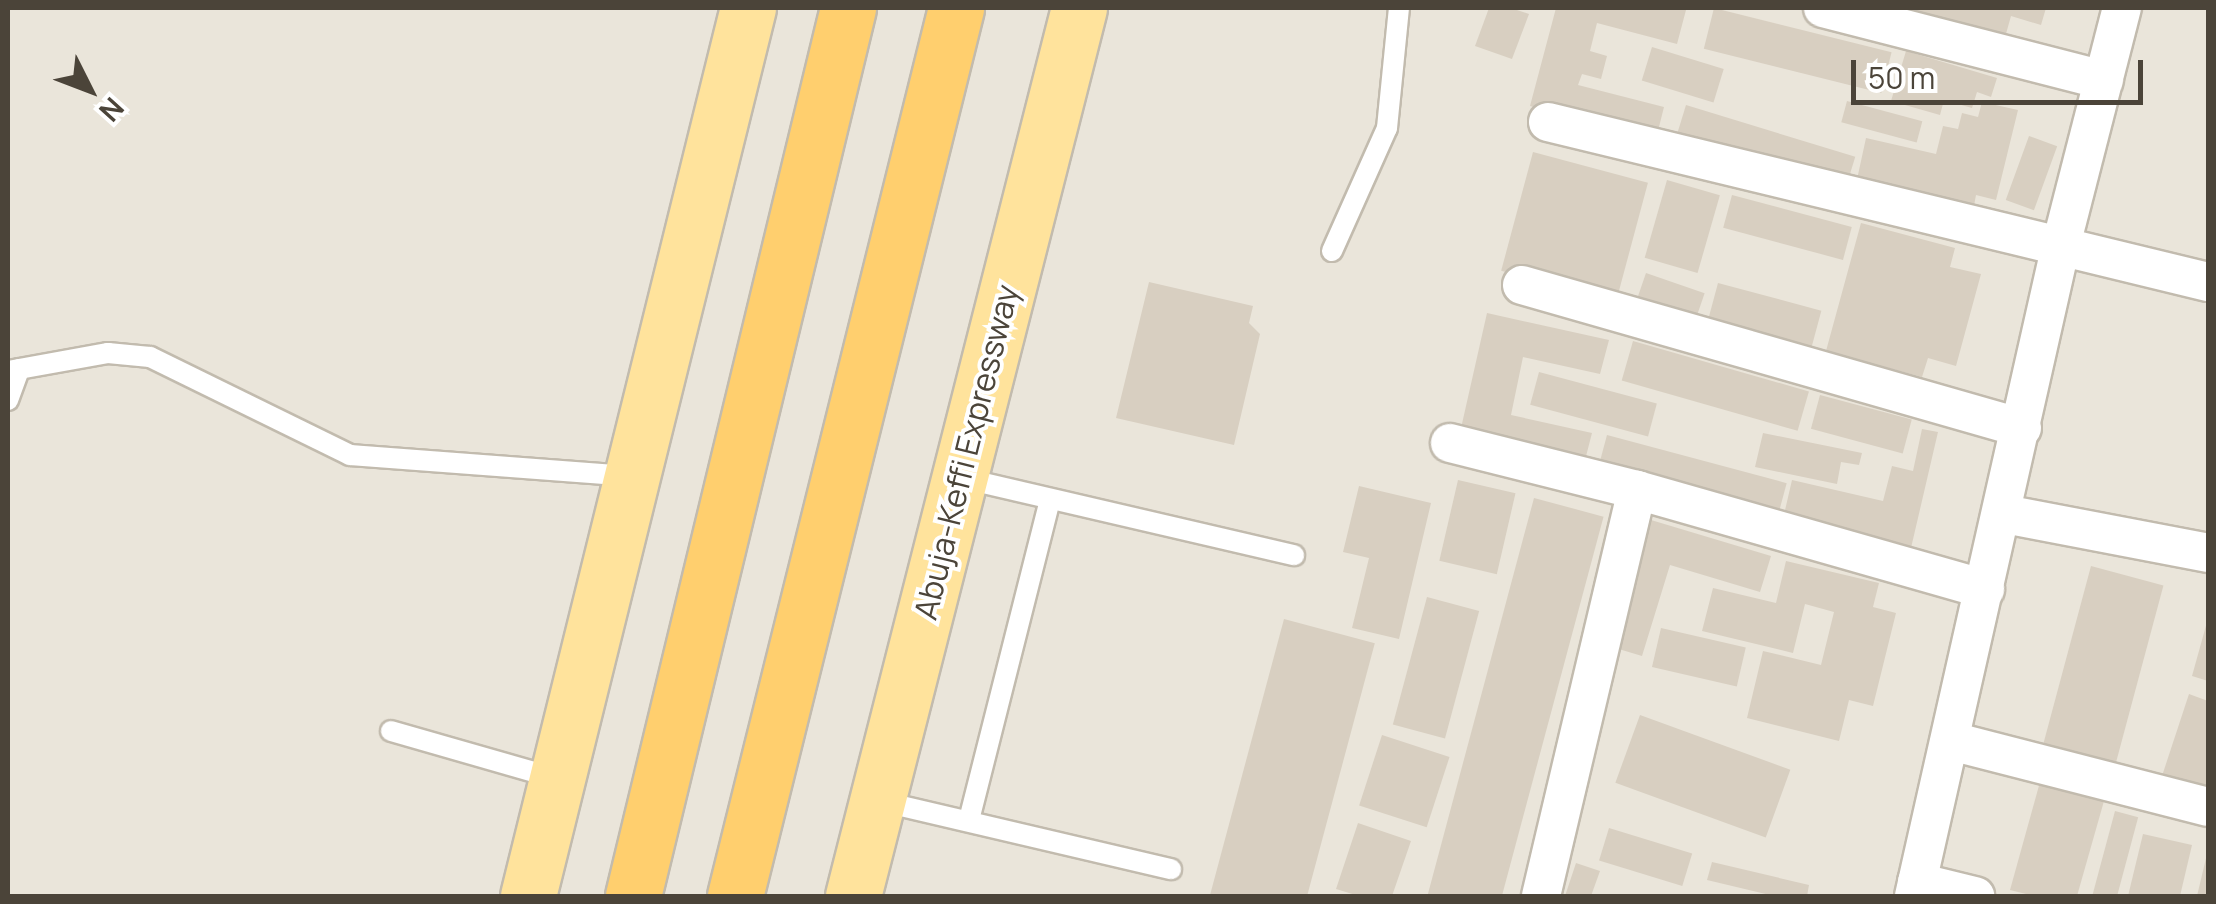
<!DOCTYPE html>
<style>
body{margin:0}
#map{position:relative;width:2216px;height:904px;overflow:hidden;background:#f6f3ec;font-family:Manrope,sans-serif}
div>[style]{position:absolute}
.residential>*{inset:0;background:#eae5da;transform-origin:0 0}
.building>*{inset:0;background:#d8cfc1;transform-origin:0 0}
.roads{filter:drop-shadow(2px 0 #c2bbae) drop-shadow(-2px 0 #c2bbae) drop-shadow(0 2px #c2bbae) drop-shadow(0 -2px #c2bbae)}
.lane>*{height:20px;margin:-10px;padding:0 10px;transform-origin:10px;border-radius:10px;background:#fff}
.street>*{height:38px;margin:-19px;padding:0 19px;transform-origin:19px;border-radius:19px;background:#fff}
.primary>*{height:55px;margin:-27.5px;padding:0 27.5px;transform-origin:27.5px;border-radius:27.5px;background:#ffe39c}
.highway>*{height:55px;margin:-27.5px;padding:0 27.5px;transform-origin:27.5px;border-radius:27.5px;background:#ffcf6e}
span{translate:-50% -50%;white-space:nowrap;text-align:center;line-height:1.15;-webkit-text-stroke:8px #fff;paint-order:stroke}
.street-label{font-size:32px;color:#4b4439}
.frame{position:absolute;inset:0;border:10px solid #4b4439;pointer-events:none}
.north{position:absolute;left:40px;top:40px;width:100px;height:100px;-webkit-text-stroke:8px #fff;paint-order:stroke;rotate:132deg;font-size:28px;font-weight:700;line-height:40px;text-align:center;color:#4b4439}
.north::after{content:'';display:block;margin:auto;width:35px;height:45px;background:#4b4439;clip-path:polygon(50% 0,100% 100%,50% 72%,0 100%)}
.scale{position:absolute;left:1851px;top:60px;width:292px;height:45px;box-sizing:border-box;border:5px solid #4b4439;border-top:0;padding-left:12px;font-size:30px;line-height:35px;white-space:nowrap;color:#4b4439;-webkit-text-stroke:8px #fff;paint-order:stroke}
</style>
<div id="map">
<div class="residential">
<div style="left:8px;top:8px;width:2200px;height:888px"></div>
</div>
<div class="building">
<div style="clip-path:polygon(1489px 8px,1511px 8px,1529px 14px,1512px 59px,1475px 46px)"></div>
<div style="clip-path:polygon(1556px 8px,1686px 10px,1677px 44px,1597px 23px,1590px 51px,1607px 56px,1601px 79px,1582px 74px,1578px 85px,1664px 107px,1656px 139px,1530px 106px)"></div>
<div style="left:1714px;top:8px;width:183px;height:42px;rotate:14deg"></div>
<div style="clip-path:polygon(1914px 8px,2046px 8px,2041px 25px,2011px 16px,2004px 41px,1912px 15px)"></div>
<div style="left:1652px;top:47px;width:75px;height:35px;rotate:17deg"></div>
<div style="clip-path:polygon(1906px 51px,1997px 78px,1991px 97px,1977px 92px,1972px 108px,1944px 100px,1940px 115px,1891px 101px)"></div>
<div style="left:1847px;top:101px;width:78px;height:22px;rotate:15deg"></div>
<div style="clip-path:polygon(1982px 102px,2018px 110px,1996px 200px,1976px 195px,1973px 211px,1856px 184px,1866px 138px,1936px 154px,1943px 126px,1958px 129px,1962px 113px,1978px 117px)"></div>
<div style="left:1686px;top:105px;width:177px;height:33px;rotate:17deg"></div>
<div style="left:2029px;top:136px;width:30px;height:68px;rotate:20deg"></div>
<div style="left:1533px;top:152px;width:119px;height:123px;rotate:15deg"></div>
<div style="left:1667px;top:180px;width:55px;height:81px;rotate:16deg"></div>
<div style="left:1732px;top:195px;width:124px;height:34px;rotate:15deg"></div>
<div style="clip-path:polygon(1861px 223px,1955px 248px,1950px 267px,1981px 274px,1956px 366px,1928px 358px,1922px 377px,1826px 351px)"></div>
<div style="left:1646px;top:273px;width:62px;height:32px;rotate:19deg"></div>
<div style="clip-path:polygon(1149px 282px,1253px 306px,1249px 323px,1260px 334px,1234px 445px,1116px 418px)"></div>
<div style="left:1718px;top:283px;width:107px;height:42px;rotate:15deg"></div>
<div style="clip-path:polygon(1487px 313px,1609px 340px,1600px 374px,1523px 357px,1511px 415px,1592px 433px,1584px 464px,1459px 437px)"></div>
<div style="left:1633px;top:341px;width:183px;height:41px;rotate:16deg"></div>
<div style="left:1539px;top:372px;width:122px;height:34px;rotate:15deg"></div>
<div style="left:1820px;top:395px;width:95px;height:35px;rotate:15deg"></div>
<div style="clip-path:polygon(1922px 429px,1938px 432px,1911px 548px,1783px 519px,1792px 480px,1883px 501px,1892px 466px,1913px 471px)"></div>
<div style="clip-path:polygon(1763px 433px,1862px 453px,1859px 465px,1841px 462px,1837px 484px,1755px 467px)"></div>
<div style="left:1607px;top:435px;width:186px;height:36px;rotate:15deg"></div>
<div style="left:1458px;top:480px;width:59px;height:83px;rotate:13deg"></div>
<div style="clip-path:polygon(1359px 486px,1431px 503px,1399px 639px,1352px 628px,1369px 558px,1343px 552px)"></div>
<div style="left:1534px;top:498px;width:72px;height:414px;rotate:15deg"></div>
<div style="clip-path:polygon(1651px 520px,1771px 556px,1760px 592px,1670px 565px,1642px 656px,1612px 647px)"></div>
<div style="clip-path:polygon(1786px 561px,1879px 583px,1873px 607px,1896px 613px,1873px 706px,1849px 700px,1839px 741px,1747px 718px,1763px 651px,1821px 665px,1834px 612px,1805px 604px,1793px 653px,1702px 631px,1713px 588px,1776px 603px)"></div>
<div style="left:2091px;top:566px;width:75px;height:189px;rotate:15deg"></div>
<div style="left:1427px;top:597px;width:54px;height:132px;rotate:15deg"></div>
<div style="left:1284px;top:619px;width:94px;height:286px;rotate:15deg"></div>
<div style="clip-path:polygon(2207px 622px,2208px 622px,2208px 681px,2192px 676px)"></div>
<div style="left:1661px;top:628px;width:87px;height:40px;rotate:13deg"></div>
<div style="clip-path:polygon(2189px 694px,2208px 701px,2208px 791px,2162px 776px)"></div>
<div style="left:1640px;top:715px;width:160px;height:72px;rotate:20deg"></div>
<div style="left:1382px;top:735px;width:71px;height:74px;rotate:18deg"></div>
<div style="clip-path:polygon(2040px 782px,2104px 801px,2077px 896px,2034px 896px,2010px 890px)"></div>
<div style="left:2115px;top:811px;width:24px;height:88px;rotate:15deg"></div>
<div style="clip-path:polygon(1358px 823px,1411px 841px,1392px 896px,1359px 896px,1336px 889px)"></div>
<div style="left:1609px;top:828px;width:87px;height:34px;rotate:17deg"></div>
<div style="clip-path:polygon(2143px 834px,2192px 845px,2180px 896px,2128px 896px)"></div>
<div style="clip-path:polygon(2207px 854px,2208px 896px,2197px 896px)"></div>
<div style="clip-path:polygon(1712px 862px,1809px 885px,1807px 896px,1774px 896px,1707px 880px)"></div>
<div style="clip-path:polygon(1576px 863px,1600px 871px,1591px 896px,1565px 896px)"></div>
</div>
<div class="roads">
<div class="lane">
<div style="left:1332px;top:251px;width:135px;rotate:-65.9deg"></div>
<div style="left:1387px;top:128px;width:121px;rotate:-84.3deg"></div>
<div style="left:8px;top:371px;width:102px;rotate:-10.2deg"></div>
<div style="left:108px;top:353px;width:42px;rotate:5.4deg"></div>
<div style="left:150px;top:357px;width:223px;rotate:26.1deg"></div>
<div style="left:350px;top:455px;width:282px;rotate:4.3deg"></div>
<div style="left:8px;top:400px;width:33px;rotate:-70deg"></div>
<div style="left:962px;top:478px;width:341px;rotate:13.1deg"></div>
<div style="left:391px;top:731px;width:171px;rotate:16deg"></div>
<div style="left:880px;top:801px;width:299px;rotate:13.2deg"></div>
<div style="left:969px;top:820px;width:329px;rotate:-75.8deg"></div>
</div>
<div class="street">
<div style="left:1823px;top:8px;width:290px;rotate:14.4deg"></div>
<div style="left:1548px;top:122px;width:679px;rotate:13.63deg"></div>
<div style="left:1522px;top:285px;width:520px;rotate:15.96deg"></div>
<div style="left:1450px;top:443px;width:193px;rotate:14.1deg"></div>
<div style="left:1637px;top:490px;width:362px;rotate:15.9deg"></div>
<div style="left:2004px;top:514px;width:208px;rotate:10.8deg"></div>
<div style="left:1951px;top:741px;width:265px;rotate:14.4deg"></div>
<div style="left:1917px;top:882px;width:60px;rotate:13.6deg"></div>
<div style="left:1541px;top:896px;width:417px;rotate:-76.7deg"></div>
<div style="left:1914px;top:896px;width:663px;rotate:-77.28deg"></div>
<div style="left:2060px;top:249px;width:249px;rotate:-75.6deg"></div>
</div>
<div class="primary">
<div style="left:528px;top:896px;width:915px;rotate:-76.09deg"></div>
<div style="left:853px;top:896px;width:916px;rotate:-75.72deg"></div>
</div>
<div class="highway">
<div style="left:633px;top:896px;width:914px;rotate:-76.39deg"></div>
<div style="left:735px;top:896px;width:915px;rotate:-76.02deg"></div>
</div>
</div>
<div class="street-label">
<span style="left:966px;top:452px;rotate:-76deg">Abuja-Keffi Expressway</span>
</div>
<div class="frame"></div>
<div class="north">N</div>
<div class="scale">50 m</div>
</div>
